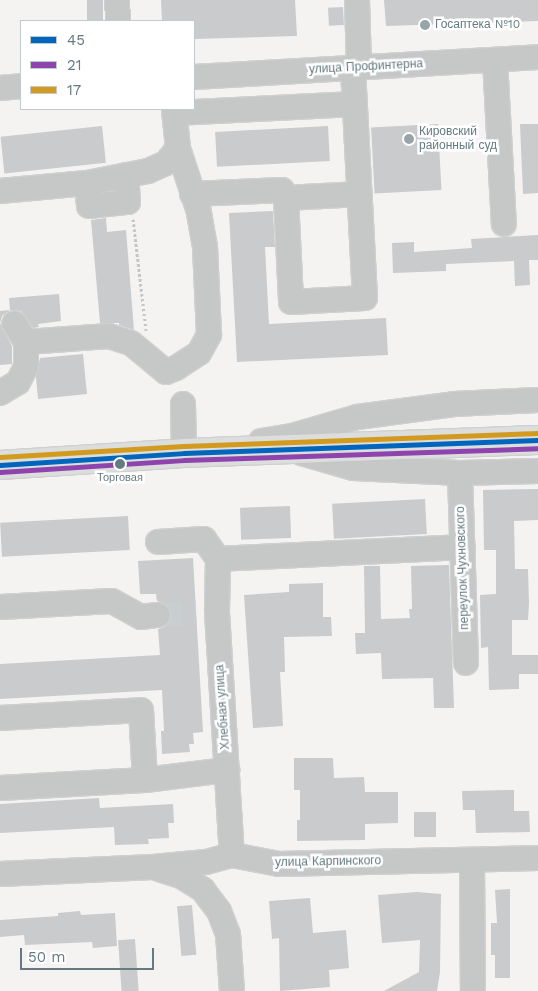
<!DOCTYPE html>
<meta charset="utf-8">
<style>
body{margin:0}
#map{position:relative;width:538px;height:991px;overflow:hidden;background:#f4f3f2;font-family:"Work Sans",sans-serif}
div>[style]{position:absolute}
.building>*{inset:0;background:#cacbcc;transform-origin:0 0}
.minor-tunnel>*{height:24px;margin-top:-12px;transform-origin:0;background:repeating-linear-gradient(90deg,#c9cfd0 0 24px,transparent 0 36px)}
.path>*{height:3px;margin-top:-1.5px;transform-origin:0;background:repeating-linear-gradient(90deg,#c4c5c6 0 2.5px,transparent 0 5px)}
.roads{filter:drop-shadow(1px 0 #d0d0d0) drop-shadow(-1px 0 #d0d0d0) drop-shadow(0 1px #d0d0d0) drop-shadow(0 -1px #d0d0d0)}
.minor>*{height:24px;margin:-12px;padding:0 12px;transform-origin:12px;border-radius:12px;background:#c6c8c8}
.major>*{height:28px;margin:-14px;padding:0 14px;transform-origin:14px;border-radius:14px;background:#dcdddd}
.bus-1>*{height:5px;margin:-2.5px;padding:0 2.5px;transform-origin:2.5px;border-radius:2.5px;background:#0065bd}
.bus-2>*{height:5px;margin:-2.5px;padding:0 2.5px;transform-origin:2.5px;border-radius:2.5px;background:#8e44ad}
.bus-3>*{height:5px;margin:-2.5px;padding:0 2.5px;transform-origin:2.5px;border-radius:2.5px;background:#d29b20}
.dots>*{width:14px;height:14px;translate:-50% -50%;box-sizing:border-box;border:2px solid #fff;border-radius:50%}
span{translate:-50% -50%;white-space:nowrap;text-align:center;line-height:1.15;-webkit-text-stroke:5px #fff;paint-order:stroke}
.bus-label{font-size:11px;color:#657a81}
.poi-label{font-size:12px;color:#657a81}
.left{translate:0 -50%;text-align:left}
.street-label{font-size:12px;color:#657a81}
.legend{position:absolute;left:20px;top:20px;width:175px;height:90px;box-sizing:border-box;background:#fff;border:1px solid #c1cacd;margin:0;padding:6px 9px;list-style:none;font-size:15px;color:#657a81}
.legend li{display:flex;align-items:center;gap:10px;height:25px}
.legend b{width:25px;border:1px solid #c1cacd}
.scale{position:absolute;left:20px;top:948px;width:134px;height:22px;box-sizing:border-box;border:2px solid #657a81;border-top:0;padding-left:6px;font-size:15px;line-height:18px;white-space:nowrap;color:#657a81;-webkit-text-stroke:4px #fff;paint-order:stroke}
</style>
<div id="map">
<div class="building">
<div style="left:87px;top:0;width:16px;height:21px"></div>
<div style="clip-path:polygon(161px 0,295px 0,297px 36px,194px 39px,194px 21px,162px 21px)"></div>
<div style="clip-path:polygon(384px 0,538px 0,538px 21px,386px 26px)"></div>
<div style="left:343px;top:7px;width:18px;height:15px;rotate:87deg"></div>
<div style="left:438px;top:124px;width:66px;height:67px;rotate:87deg"></div>
<div style="clip-path:polygon(520px 124px,538px 124px,538px 193px,523px 194px)"></div>
<div style="left:102px;top:126px;width:37px;height:102px;rotate:84deg"></div>
<div style="left:328px;top:126px;width:35px;height:113px;rotate:87deg"></div>
<div style="clip-path:polygon(273px 211px,275px 247px,265px 247px,269px 324px,386px 318px,388px 355px,237px 362px,229px 213px)"></div>
<div style="clip-path:polygon(106px 218px,107px 232px,126px 230px,134px 330px,119px 325px,119px 323px,100px 323px,91px 220px)"></div>
<div style="clip-path:polygon(538px 235px,538px 260px,529px 260px,530px 285px,515px 286px,514px 261px,446px 264px,446px 271px,393px 273px,392px 243px,414px 242px,414px 252px,472px 248px,471px 239px)"></div>
<div style="clip-path:polygon(59px 294px,61px 321px,38px 324px,39px 327px,33px 328px,21px 311px,10px 310px,9px 298px)"></div>
<div style="clip-path:polygon(10px 310px,2px 316px,0 323px,12px 346px,12px 364px,0 365px,0 311px)"></div>
<div style="clip-path:polygon(83px 354px,87px 394px,38px 399px,36px 377px,40px 358px)"></div>
<div style="clip-path:polygon(538px 489px,538px 520px,514px 521px,515px 569px,528px 569px,529px 603px,528px 620px,512px 620px,512px 655px,538px 655px,538px 674px,519px 674px,519px 689px,489px 690px,488px 647px,481px 648px,480px 595px,496px 594px,496px 550px,484px 550px,483px 490px)"></div>
<div style="left:425px;top:499px;width:35px;height:93px;rotate:87deg"></div>
<div style="left:290px;top:506px;width:32px;height:50px;rotate:88deg"></div>
<div style="left:128px;top:516px;width:34px;height:128px;rotate:87deg"></div>
<div style="clip-path:polygon(193px 558px,203px 732px,193px 733px,194px 744px,189px 744px,190px 752px,162px 754px,161px 731px,164px 731px,162px 690px,0 699px,0 664px,160px 655px,158px 629px,167px 626px,171px 620px,172px 613px,169px 606px,157px 601px,156px 594px,140px 594px,138px 561px)"></div>
<div style="clip-path:polygon(449px 565px,454px 708px,434px 708px,433px 678px,382px 679px,381px 653px,356px 654px,355px 633px,365px 633px,364px 566px,380px 566px,381px 619px,410px 618px,409px 609px,412px 609px,411px 566px)"></div>
<div style="clip-path:polygon(323px 583px,323px 617px,331px 617px,332px 636px,284px 637px,285px 672px,280px 672px,283px 726px,253px 728px,244px 595px,289px 592px,289px 584px)"></div>
<div style="clip-path:polygon(294px 758px,333px 758px,334px 778px,364px 777px,365px 792px,398px 792px,398px 823px,365px 824px,365px 840px,297px 841px,297px 820px,300px 820px,300px 790px,294px 790px)"></div>
<div style="clip-path:polygon(514px 790px,514px 811px,529px 811px,530px 832px,476px 833px,475px 810px,463px 810px,462px 791px)"></div>
<div style="clip-path:polygon(99px 798px,100px 808px,173px 804px,174px 823px,168px 823px,169px 838px,148px 839px,149px 844px,115px 845px,114px 827px,0 833px,0 804px)"></div>
<div style="left:414px;top:812px;width:22px;height:25px"></div>
<div style="clip-path:polygon(510px 889px,510px 978px,495px 978px,495px 955px,491px 955px,491px 923px,497px 923px,495px 890px)"></div>
<div style="clip-path:polygon(417px 892px,441px 894px,440px 972px,437px 991px,384px 991px,419px 972px,420px 940px,382px 943px,378px 895px)"></div>
<div style="clip-path:polygon(310px 898px,313px 933px,346px 930px,349px 968px,329px 970px,330px 987px,280px 991px,279px 938px,272px 939px,269px 901px)"></div>
<div style="left:192px;top:905px;width:50px;height:15px;rotate:85deg"></div>
<div style="clip-path:polygon(80px 911px,81px 915px,115px 913px,117px 946px,93px 948px,92px 942px,25px 945px,24px 935px,0 937px,0 920px,58px 916px,58px 913px)"></div>
<div style="left:135px;top:939px;width:52px;height:17px;rotate:86deg"></div>
</div>
<div class="minor-tunnel">
<div style="left:158px;top:615px;width:38px;rotate:-3deg"></div>
</div>
<div class="path">
<div style="left:133px;top:219px;width:112px;rotate:83.3deg"></div>
</div>
<div class="roads">
<div class="minor">
<div style="left:117px;top:0;width:21px;rotate:87deg"></div>
<div style="left:357px;top:0;width:67px;rotate:88.3deg"></div>
<div style="left:495px;top:60px;width:164px;rotate:86.9deg"></div>
<div style="left:194px;top:77px;width:345px;rotate:-3.3deg"></div>
<div style="left:0;top:88px;width:21px;rotate:-5deg"></div>
<div style="left:175px;top:113px;width:180px;rotate:-2.9deg"></div>
<div style="left:87px;top:183px;width:23px;rotate:85deg"></div>
<div style="left:89px;top:206px;width:39px;rotate:-6deg"></div>
<div style="left:128px;top:202px;width:27px;rotate:-94deg"></div>
<div style="left:0;top:191px;width:87px;rotate:-5.3deg"></div>
<div style="left:87px;top:183px;width:62px;rotate:-11.1deg"></div>
<div style="left:148px;top:171px;width:20px;rotate:-24deg"></div>
<div style="left:166px;top:163px;width:19px;rotate:-51deg"></div>
<div style="left:178px;top:148px;width:39px;rotate:-96deg"></div>
<div style="left:192px;top:194px;width:90px;rotate:-2.5deg"></div>
<div style="left:282px;top:190px;width:9px;rotate:63deg"></div>
<div style="left:286px;top:198px;width:104px;rotate:87.2deg"></div>
<div style="left:291px;top:302px;width:74px;rotate:-3.1deg"></div>
<div style="left:365px;top:298px;width:230px;rotate:-93deg"></div>
<div style="left:286px;top:198px;width:74px;rotate:-3.1deg"></div>
<div style="left:26px;top:342px;width:83px;rotate:-4.1deg"></div>
<div style="left:109px;top:336px;width:23px;rotate:18deg"></div>
<div style="left:131px;top:343px;width:45px;rotate:39.6deg"></div>
<div style="left:166px;top:372px;width:11px;rotate:-22deg"></div>
<div style="left:176px;top:368px;width:27px;rotate:-33deg"></div>
<div style="left:199px;top:353px;width:21px;rotate:-61deg"></div>
<div style="left:209px;top:335px;width:88px;rotate:-92.6deg"></div>
<div style="left:205px;top:247px;width:39px;rotate:-100deg"></div>
<div style="left:198px;top:209px;width:64px;rotate:-108.2deg"></div>
<div style="left:0;top:393px;width:21px;rotate:-31deg"></div>
<div style="left:18px;top:382px;width:17px;rotate:-62deg"></div>
<div style="left:26px;top:367px;width:25px;rotate:-90deg"></div>
<div style="left:26px;top:342px;width:22px;rotate:-122deg"></div>
<div style="left:183px;top:404px;width:49px;rotate:88.8deg"></div>
<div style="left:261px;top:441px;width:31px;rotate:-9deg"></div>
<div style="left:292px;top:436px;width:68px;rotate:-16.3deg"></div>
<div style="left:357px;top:417px;width:98px;rotate:-7.6deg"></div>
<div style="left:454px;top:404px;width:84px;rotate:-2.7deg"></div>
<div style="left:301px;top:453px;width:54px;rotate:16.1deg"></div>
<div style="left:353px;top:468px;width:107px;rotate:2.7deg"></div>
<div style="left:460px;top:473px;width:78px;rotate:-1.5deg"></div>
<div style="left:460px;top:473px;width:190px;rotate:88.2deg"></div>
<div style="left:158px;top:542px;width:46px;rotate:-3.7deg"></div>
<div style="left:204px;top:539px;width:24px;rotate:55deg"></div>
<div style="left:218px;top:559px;width:53px;rotate:91.1deg"></div>
<div style="left:217px;top:612px;width:243px;rotate:86.5deg"></div>
<div style="left:218px;top:559px;width:245px;rotate:-2.8deg"></div>
<div style="left:0;top:607px;width:112px;rotate:-3.1deg"></div>
<div style="left:112px;top:601px;width:33px;rotate:29deg"></div>
<div style="left:141px;top:617px;width:17px;rotate:-7deg"></div>
<div style="left:0;top:718px;width:141px;rotate:-3.2deg"></div>
<div style="left:141px;top:710px;width:70px;rotate:86.7deg"></div>
<div style="left:0;top:788px;width:145px;rotate:-3.2deg"></div>
<div style="left:145px;top:780px;width:83px;rotate:-7deg"></div>
<div style="left:472px;top:860px;width:131px;rotate:89.6deg"></div>
<div style="left:159px;top:869px;width:23px;rotate:18deg"></div>
<div style="left:181px;top:876px;width:26px;rotate:32deg"></div>
<div style="left:203px;top:890px;width:26px;rotate:53deg"></div>
<div style="left:219px;top:911px;width:25px;rotate:69deg"></div>
<div style="left:228px;top:934px;width:57px;rotate:86deg"></div>
<div style="left:0;top:874px;width:153px;rotate:-2.6deg"></div>
<div style="left:153px;top:867px;width:53px;rotate:-5.4deg"></div>
<div style="left:206px;top:862px;width:27px;rotate:-15deg"></div>
<div style="left:232px;top:855px;width:48px;rotate:10.8deg"></div>
<div style="left:279px;top:864px;width:259px;rotate:-1.3deg"></div>
</div>
<div class="major">
<div style="left:0;top:465px;width:184px;rotate:-3.7deg"></div>
<div style="left:184px;top:453px;width:354px;rotate:-2.1deg"></div>
</div>
</div>
<div class="bus-1">
<div style="left:0;top:465px;width:184px;rotate:-3.7deg"></div>
<div style="left:184px;top:453px;width:354px;rotate:-2.1deg"></div>
</div>
<div class="bus-2">
<div style="left:0;top:472px;width:184px;rotate:-3.7deg"></div>
<div style="left:184px;top:460px;width:354px;rotate:-1.9deg"></div>
</div>
<div class="bus-3">
<div style="left:0;top:457px;width:184px;rotate:-3.4deg"></div>
<div style="left:184px;top:446px;width:354px;rotate:-2.1deg"></div>
</div>
<div class="dots">
<div style="left:425px;top:25px;background:#97a4a9"></div>
<div style="left:409px;top:139px;background:#97a4a9"></div>
<div style="left:120px;top:464px;background:#657a81"></div>
</div>
<div class="bus-label">
<span style="left:120px;top:478px">Торговая</span>
</div>
<div class="poi-label">
<span class="left" style="left:435px;top:25px">Госаптека №10</span>
<span class="left" style="left:419px;top:139px">Кировский<br>районный суд</span>
</div>
<div class="street-label">
<span style="left:366px;top:67px;rotate:-3deg">улица Профинтерна</span>
<span style="left:463px;top:568px;rotate:-92deg">переулок Чухновского</span>
<span style="left:223px;top:707px;rotate:-94deg">Хлебная улица</span>
<span style="left:328px;top:862px;rotate:-1deg">улица Карпинского</span>
</div>
<ul class="legend">
<li><b style="height:6px;background:#0065bd"></b>45</li>
<li><b style="height:6px;background:#8e44ad"></b>21</li>
<li><b style="height:6px;background:#d29b20"></b>17</li>
</ul>
<div class="scale">50 m</div>
</div>
